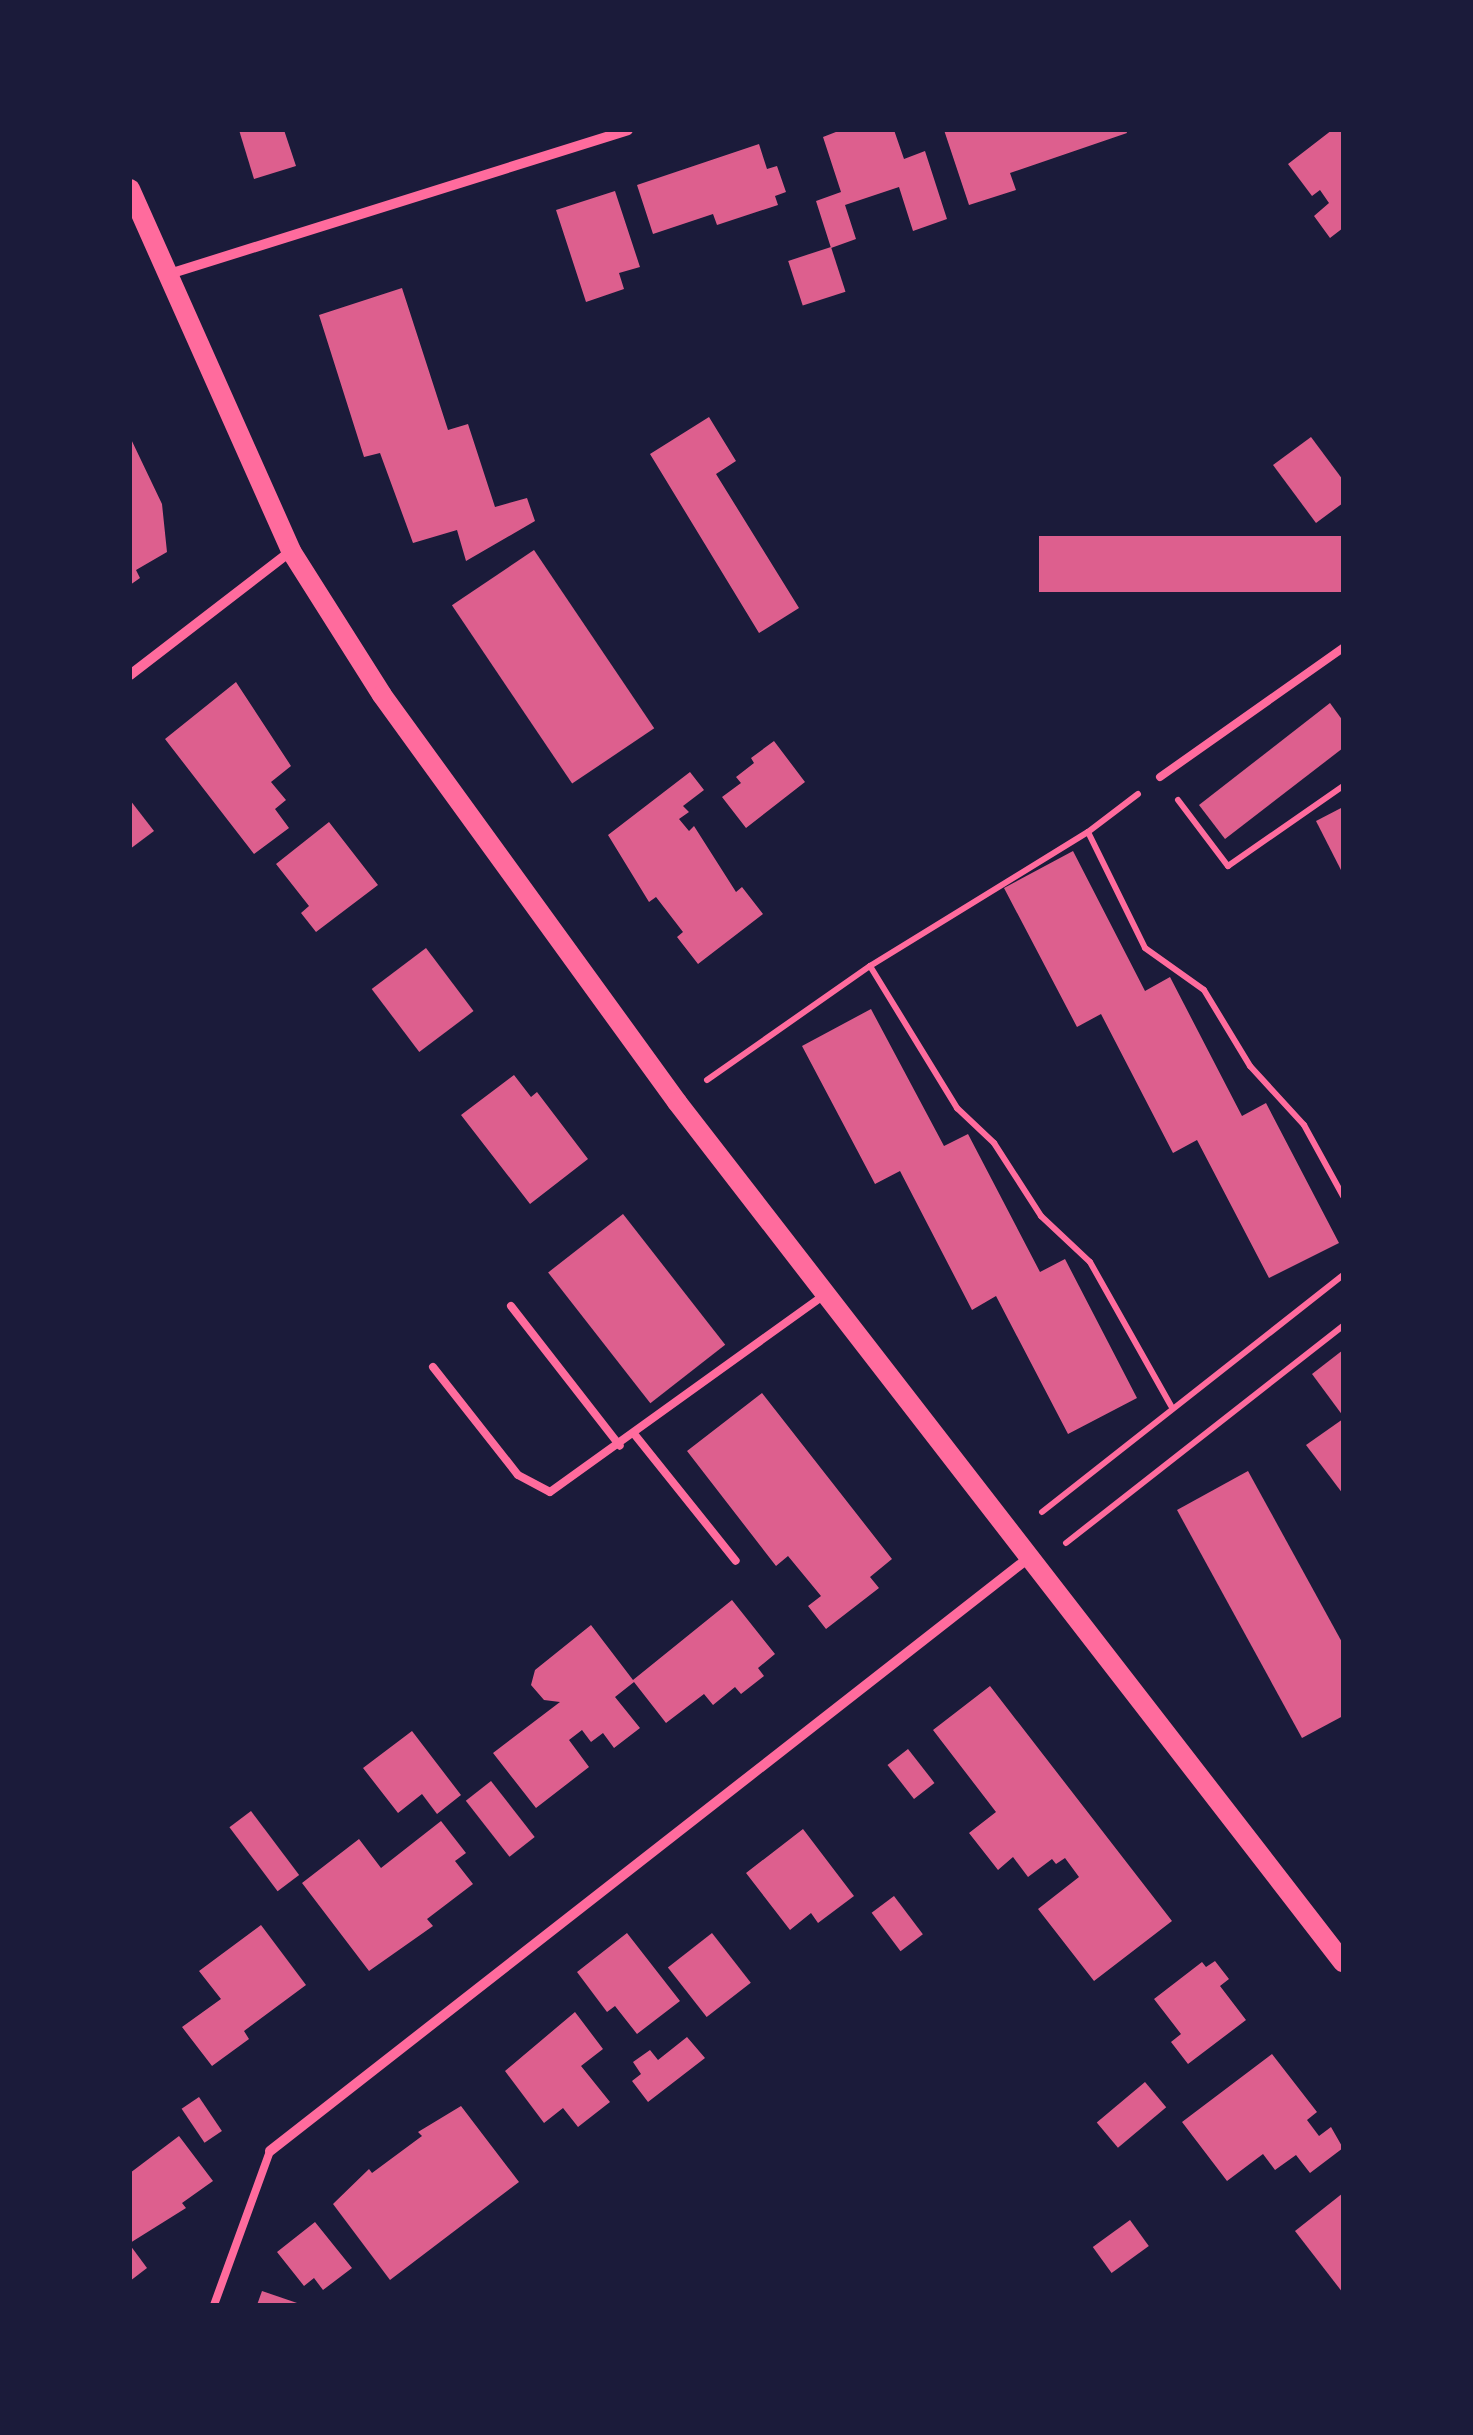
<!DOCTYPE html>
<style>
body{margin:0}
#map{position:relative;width:1473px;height:2435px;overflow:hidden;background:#1b1b3a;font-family:Barlow,sans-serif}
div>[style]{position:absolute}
.building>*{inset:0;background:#dd5f8e;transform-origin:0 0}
.path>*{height:6px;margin:-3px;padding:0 3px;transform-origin:3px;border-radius:3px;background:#ff6b9d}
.service>*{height:8px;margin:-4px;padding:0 4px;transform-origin:4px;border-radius:4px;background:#ff6b9d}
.minor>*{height:10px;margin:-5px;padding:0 5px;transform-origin:5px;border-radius:5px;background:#ff6b9d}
.secondary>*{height:20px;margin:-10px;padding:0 10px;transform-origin:10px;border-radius:10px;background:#ff6b9d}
span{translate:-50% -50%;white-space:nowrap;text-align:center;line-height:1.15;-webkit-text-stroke:9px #1b1b3a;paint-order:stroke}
.frame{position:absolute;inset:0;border:132px solid #1b1b3a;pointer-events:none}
</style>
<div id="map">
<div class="building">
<div style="clip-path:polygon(239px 130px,284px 130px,296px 166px,254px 179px)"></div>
<div style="clip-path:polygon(841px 130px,894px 130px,904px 159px,925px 151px,947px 219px,913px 231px,899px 187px,845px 205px,856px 239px,831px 248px,816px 201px,841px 192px,823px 137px)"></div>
<div style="clip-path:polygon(944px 130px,1126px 130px,1127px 133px,1010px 173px,1016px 190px,969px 205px)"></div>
<div style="clip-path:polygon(1332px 130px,1343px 130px,1343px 228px,1330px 238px,1314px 216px,1329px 203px,1320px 190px,1312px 196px,1288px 164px)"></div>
<div style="clip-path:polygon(759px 144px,767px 169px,777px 166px,786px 192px,775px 196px,778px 205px,717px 225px,713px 214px,653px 234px,637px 185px)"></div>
<div style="clip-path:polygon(615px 191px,640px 267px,619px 273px,624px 289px,586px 302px,556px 210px)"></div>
<div style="left:831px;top:247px;width:47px;height:45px;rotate:72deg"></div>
<div style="clip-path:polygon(402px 288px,448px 430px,468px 424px,495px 507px,527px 498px,535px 521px,466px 561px,457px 530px,413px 543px,380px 453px,364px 457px,319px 315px)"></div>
<div style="clip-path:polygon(709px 417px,736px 461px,716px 474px,799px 608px,759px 633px,650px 454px)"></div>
<div style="clip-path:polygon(130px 437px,162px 504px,167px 552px,136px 570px,140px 578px,130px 585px)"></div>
<div style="clip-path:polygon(1311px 437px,1343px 480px,1343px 503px,1316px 523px,1273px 465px)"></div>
<div style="left:1343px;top:536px;width:56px;height:304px;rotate:90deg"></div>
<div style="left:534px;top:550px;width:215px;height:99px;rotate:56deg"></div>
<div style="clip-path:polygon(236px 682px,291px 766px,271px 782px,286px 800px,275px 809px,289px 828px,254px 854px,165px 739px)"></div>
<div style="clip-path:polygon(1330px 703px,1343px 721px,1343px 748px,1225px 839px,1199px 805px)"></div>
<div style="clip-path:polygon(774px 741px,805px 782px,746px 828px,722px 797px,741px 783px,736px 777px,754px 763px,751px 758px)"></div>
<div style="clip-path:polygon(690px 772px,704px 790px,683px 806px,689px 812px,679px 819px,689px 831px,694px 826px,736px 892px,742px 887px,763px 914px,698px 964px,677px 937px,683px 932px,656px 897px,649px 902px,608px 835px)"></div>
<div style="clip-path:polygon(130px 800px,154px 831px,130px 849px)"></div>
<div style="clip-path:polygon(1343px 807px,1343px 874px,1316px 821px)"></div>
<div style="clip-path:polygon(329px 822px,378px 885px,316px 932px,301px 913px,309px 906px,276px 864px)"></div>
<div style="clip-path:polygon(1073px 851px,1145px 991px,1170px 977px,1242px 1116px,1266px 1103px,1339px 1243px,1269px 1278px,1197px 1140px,1173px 1153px,1101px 1014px,1077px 1027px,1004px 888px)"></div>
<div style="left:426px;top:948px;width:79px;height:68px;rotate:53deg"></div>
<div style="clip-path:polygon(871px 1009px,944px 1146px,968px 1134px,1040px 1272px,1065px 1259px,1137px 1398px,1068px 1434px,996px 1296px,972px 1310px,900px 1171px,875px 1184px,802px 1046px)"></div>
<div style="clip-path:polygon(514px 1075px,531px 1097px,537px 1092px,588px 1159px,530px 1204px,461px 1115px)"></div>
<div style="left:623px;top:1214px;width:166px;height:95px;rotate:52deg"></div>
<div style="clip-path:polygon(1343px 1350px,1343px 1416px,1312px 1374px)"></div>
<div style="clip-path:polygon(762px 1393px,892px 1559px,870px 1577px,879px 1588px,826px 1629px,808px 1606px,821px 1596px,788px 1556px,776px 1566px,687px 1451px)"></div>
<div style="clip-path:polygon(1343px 1419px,1343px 1494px,1306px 1445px)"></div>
<div style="clip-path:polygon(1248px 1471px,1343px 1644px,1343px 1716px,1302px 1738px,1177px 1510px)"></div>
<div style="clip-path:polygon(732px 1600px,775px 1654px,758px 1668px,764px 1676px,741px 1694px,735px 1687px,713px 1705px,704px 1694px,666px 1723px,634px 1682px,615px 1697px,640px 1728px,614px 1748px,603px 1733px,591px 1742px,582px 1730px,569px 1740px,589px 1767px,536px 1808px,493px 1753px,560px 1702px,544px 1700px,531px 1685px,535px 1670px,591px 1625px,633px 1680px)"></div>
<div style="clip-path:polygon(990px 1686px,1172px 1921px,1094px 1981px,1038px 1909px,1079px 1877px,1065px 1858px,1056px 1864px,1052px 1859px,1028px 1877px,1013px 1857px,998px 1870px,969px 1833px,996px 1812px,933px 1730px)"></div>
<div style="clip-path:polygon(412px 1731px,461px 1795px,437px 1814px,422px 1794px,398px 1813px,363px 1768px)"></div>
<div style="left:908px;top:1749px;width:43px;height:26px;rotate:52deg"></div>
<div style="left:491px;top:1781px;width:71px;height:32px;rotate:52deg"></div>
<div style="left:251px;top:1811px;width:80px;height:27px;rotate:53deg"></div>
<div style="clip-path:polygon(441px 1821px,466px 1853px,455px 1861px,473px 1884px,427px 1919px,433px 1926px,369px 1971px,302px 1883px,359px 1839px,381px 1868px)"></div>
<div style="clip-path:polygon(803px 1829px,854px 1896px,818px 1923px,811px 1913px,790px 1930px,746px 1873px)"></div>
<div style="left:894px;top:1896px;width:48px;height:28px;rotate:53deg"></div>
<div style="clip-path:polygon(261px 1925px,306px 1985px,244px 2031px,249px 2039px,212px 2066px,182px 2027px,221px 1999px,199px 1971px)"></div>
<div style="clip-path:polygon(627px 1933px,680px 2001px,637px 2034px,615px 2006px,607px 2012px,577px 1972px)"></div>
<div style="left:712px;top:1933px;width:63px;height:56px;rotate:52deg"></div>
<div style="clip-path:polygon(1215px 1961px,1229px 1979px,1220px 1986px,1246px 2020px,1188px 2064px,1171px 2042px,1181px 2034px,1154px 1999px,1202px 1962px,1206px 1967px)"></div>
<div style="clip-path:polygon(575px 2012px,603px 2049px,581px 2066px,610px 2102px,578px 2127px,563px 2108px,544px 2123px,505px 2071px)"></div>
<div style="clip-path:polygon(687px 2037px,705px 2058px,648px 2102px,632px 2081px,641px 2074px,633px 2062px,650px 2050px,658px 2060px)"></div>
<div style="clip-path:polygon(1272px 2054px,1317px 2112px,1307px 2120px,1319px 2136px,1331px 2127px,1343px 2148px,1310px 2173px,1296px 2155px,1275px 2170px,1263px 2154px,1227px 2181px,1182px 2122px)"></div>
<div style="left:1145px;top:2082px;width:33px;height:63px;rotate:50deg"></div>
<div style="left:199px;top:2097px;width:41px;height:21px;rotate:56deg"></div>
<div style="clip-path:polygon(461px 2106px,519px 2182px,390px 2280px,333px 2204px,369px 2169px,372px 2173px,422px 2136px,418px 2132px)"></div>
<div style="clip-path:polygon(179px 2136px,213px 2181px,182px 2203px,186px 2208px,130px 2243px,130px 2173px)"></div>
<div style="clip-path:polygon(1343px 2193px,1343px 2293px,1295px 2231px)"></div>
<div style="left:1130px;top:2220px;width:32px;height:46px;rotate:54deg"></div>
<div style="clip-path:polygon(315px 2222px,352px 2268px,323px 2290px,314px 2278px,304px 2286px,277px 2252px)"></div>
<div style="clip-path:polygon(130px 2245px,147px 2268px,130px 2281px)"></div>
<div style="clip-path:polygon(262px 2291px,300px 2304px,300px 2305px,257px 2305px)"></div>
</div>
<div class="path">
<div style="left:1138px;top:794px;width:63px;rotate:142.8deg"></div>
<div style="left:1088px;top:832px;width:129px;rotate:63.8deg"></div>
<div style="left:1145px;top:948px;width:72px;rotate:35.4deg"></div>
<div style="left:1204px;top:990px;width:89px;rotate:58.8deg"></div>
<div style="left:1250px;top:1066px;width:80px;rotate:47.5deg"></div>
<div style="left:1304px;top:1125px;width:81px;rotate:61.2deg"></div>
<div style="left:1178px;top:800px;width:83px;rotate:52.9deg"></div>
<div style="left:1228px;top:866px;width:140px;rotate:-34.8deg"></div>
<div style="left:870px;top:966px;width:167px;rotate:58.5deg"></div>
<div style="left:957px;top:1108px;width:51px;rotate:43.4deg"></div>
<div style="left:994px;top:1143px;width:87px;rotate:57.2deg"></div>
<div style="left:1041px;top:1216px;width:67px;rotate:43.2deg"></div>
<div style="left:1090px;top:1262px;width:165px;rotate:60.6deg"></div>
<div style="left:707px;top:1080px;width:199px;rotate:-35deg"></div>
<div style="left:870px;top:966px;width:256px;rotate:-31.6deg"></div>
<div style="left:1042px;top:1512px;width:383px;rotate:-38.2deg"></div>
<div style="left:1066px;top:1543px;width:352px;rotate:-38.1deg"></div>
</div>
<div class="service">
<div style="left:1160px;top:777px;width:224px;rotate:-35.2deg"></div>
<div style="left:511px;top:1306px;width:177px;rotate:52.1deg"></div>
<div style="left:433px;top:1367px;width:137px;rotate:51.8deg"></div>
<div style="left:518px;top:1475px;width:36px;rotate:28deg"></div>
<div style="left:550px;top:1492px;width:336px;rotate:-35.7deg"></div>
<div style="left:635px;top:1435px;width:161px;rotate:51.3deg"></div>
<div style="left:214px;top:2305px;width:164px;rotate:-70deg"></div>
</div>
<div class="minor">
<div style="left:166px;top:275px;width:484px;rotate:-17.4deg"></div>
<div style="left:130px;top:675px;width:203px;rotate:-37.6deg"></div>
<div style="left:270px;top:2151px;width:960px;rotate:-38.02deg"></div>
</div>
<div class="secondary">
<div style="left:130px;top:189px;width:396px;rotate:66deg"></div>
<div style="left:291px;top:551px;width:170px;rotate:57.7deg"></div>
<div style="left:382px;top:695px;width:503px;rotate:54.06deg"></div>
<div style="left:677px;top:1102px;width:1088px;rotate:52.25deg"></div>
</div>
<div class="frame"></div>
</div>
